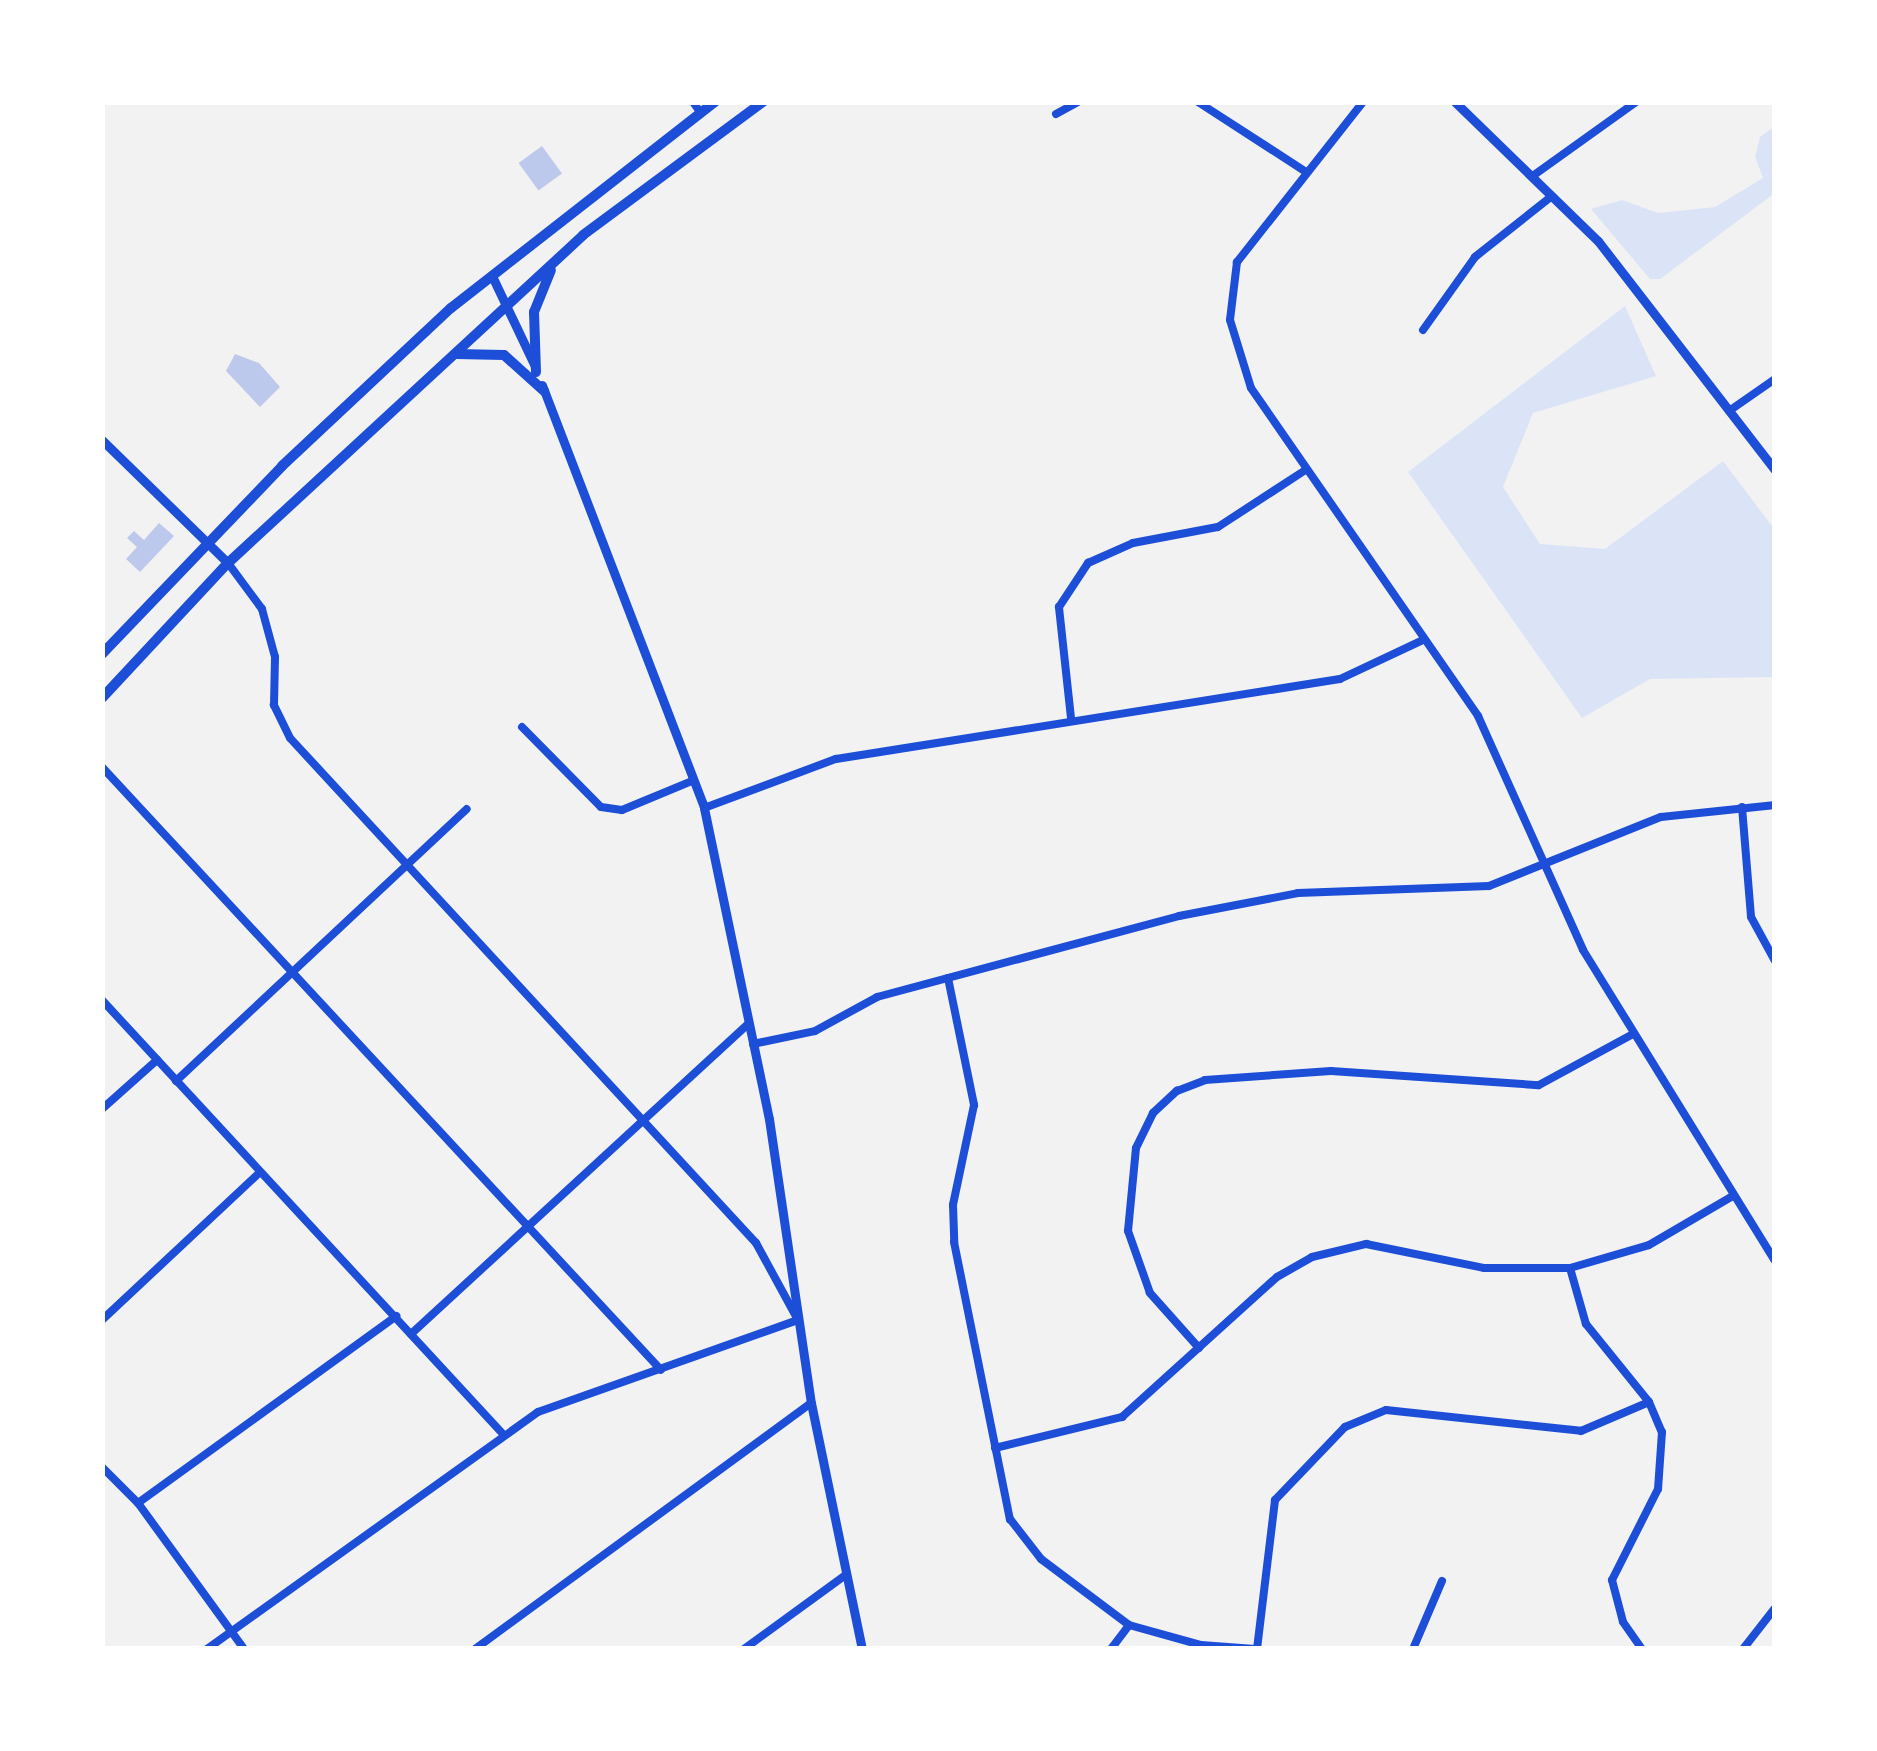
<!DOCTYPE html>
<style>
body{margin:0}
#map{position:relative;width:1877px;height:1751px;overflow:hidden;background:#f2f2f2;font-family:Helvetica,sans-serif}
div>[style]{position:absolute}
.green>*{inset:0;background:#dbe4f7}
.building>*{inset:0;background:#bdc9ec;transform-origin:0 0}
.minor>*{height:8px;margin:-4px;padding:0 4px;transform-origin:4px;border-radius:4px;background:#1d4ed8}
.tertiary>*{height:9px;margin:-4.5px;padding:0 4.5px;transform-origin:4.5px;border-radius:4.5px;background:#1d4ed8}
.primary>*{height:10px;margin:-5px;padding:0 5px;transform-origin:5px;border-radius:5px;background:#1d4ed8}
span{translate:-50% -50%;white-space:nowrap;text-align:center;line-height:1.15;-webkit-text-stroke:10px #fff;paint-order:stroke}
.frame{position:absolute;inset:0;border:105px solid #fff;pointer-events:none}
</style>
<div id="map">
<div class="green">
<div style="clip-path:polygon(1775px 126px,1775px 193px,1660px 279px,1650px 279px,1591px 209px,1622px 200px,1658px 213px,1715px 207px,1763px 178px,1755px 157px,1760px 137px)"></div>
<div style="clip-path:polygon(1625px 306px,1656px 376px,1533px 413px,1503px 487px,1540px 544px,1605px 549px,1723px 461px,1775px 530px,1775px 677px,1650px 679px,1582px 718px,1408px 472px)"></div>
</div>
<div class="building">
<div style="left:542px;top:146px;width:34px;height:29px;rotate:54deg"></div>
<div style="clip-path:polygon(235px 354px,259px 363px,280px 387px,260px 407px,226px 371px)"></div>
<div style="clip-path:polygon(159px 523px,174px 536px,140px 572px,126px 559px,137px 547px,127px 538px,134px 531px,144px 540px)"></div>
</div>
<div class="minor">
<div style="left:693px;top:102px;width:12px;rotate:55deg"></div>
<div style="left:1198px;top:102px;width:129px;rotate:32.9deg"></div>
<div style="left:1363px;top:102px;width:204px;rotate:128.2deg"></div>
<div style="left:1237px;top:262px;width:58px;rotate:96.9deg"></div>
<div style="left:1230px;top:320px;width:71px;rotate:72.8deg"></div>
<div style="left:1251px;top:388px;width:399px;rotate:55.3deg"></div>
<div style="left:1478px;top:716px;width:256px;rotate:65.8deg"></div>
<div style="left:1583px;top:950px;width:365px;rotate:58.3deg"></div>
<div style="left:1056px;top:114px;width:25px;rotate:-29deg"></div>
<div style="left:1534px;top:175px;width:125px;rotate:-35.6deg"></div>
<div style="left:1423px;top:330px;width:90px;rotate:-54.5deg"></div>
<div style="left:1475px;top:257px;width:98px;rotate:-38.4deg"></div>
<div style="left:1729px;top:411px;width:56px;rotate:-34.8deg"></div>
<div style="left:1071px;top:718px;width:112px;rotate:-96.2deg"></div>
<div style="left:1059px;top:607px;width:53px;rotate:-56.6deg"></div>
<div style="left:1088px;top:563px;width:49px;rotate:-24deg"></div>
<div style="left:1133px;top:543px;width:86px;rotate:-10.7deg"></div>
<div style="left:1218px;top:527px;width:103px;rotate:-33.1deg"></div>
<div style="left:522px;top:727px;width:112px;rotate:45.4deg"></div>
<div style="left:601px;top:807px;width:21px;rotate:8deg"></div>
<div style="left:622px;top:810px;width:76px;rotate:-22.5deg"></div>
<div style="left:102px;top:767px;width:822px;rotate:47.17deg"></div>
<div style="left:1742px;top:807px;width:110px;rotate:85.3deg"></div>
<div style="left:1751px;top:917px;width:50px;rotate:61.4deg"></div>
<div style="left:704px;top:808px;width:141px;rotate:-20.4deg"></div>
<div style="left:836px;top:759px;width:510px;rotate:-9.02deg"></div>
<div style="left:1340px;top:679px;width:92px;rotate:-25.2deg"></div>
<div style="left:948px;top:978px;width:130px;rotate:78.4deg"></div>
<div style="left:974px;top:1105px;width:102px;rotate:101.9deg"></div>
<div style="left:953px;top:1205px;width:37px;rotate:88deg"></div>
<div style="left:954px;top:1242px;width:283px;rotate:78.6deg"></div>
<div style="left:1010px;top:1519px;width:51px;rotate:52.2deg"></div>
<div style="left:1041px;top:1559px;width:110px;rotate:36.9deg"></div>
<div style="left:1129px;top:1625px;width:75px;rotate:15.5deg"></div>
<div style="left:1201px;top:1645px;width:54px;rotate:4.2deg"></div>
<div style="left:102px;top:1000px;width:589px;rotate:47.27deg"></div>
<div style="left:753px;top:1044px;width:63px;rotate:-11.8deg"></div>
<div style="left:815px;top:1031px;width:71px;rotate:-28.7deg"></div>
<div style="left:877px;top:997px;width:313px;rotate:-15deg"></div>
<div style="left:1179px;top:916px;width:121px;rotate:-10.9deg"></div>
<div style="left:1298px;top:893px;width:191px;rotate:-2.1deg"></div>
<div style="left:1489px;top:886px;width:185px;rotate:-21.9deg"></div>
<div style="left:1661px;top:817px;width:115px;rotate:-6deg"></div>
<div style="left:176px;top:1081px;width:398px;rotate:-43.1deg"></div>
<div style="left:102px;top:1109px;width:74px;rotate:-41.7deg"></div>
<div style="left:1570px;top:1268px;width:58px;rotate:74.1deg"></div>
<div style="left:1586px;top:1324px;width:100px;rotate:51.1deg"></div>
<div style="left:1649px;top:1402px;width:33px;rotate:67deg"></div>
<div style="left:1662px;top:1432px;width:57px;rotate:94deg"></div>
<div style="left:1658px;top:1489px;width:102px;rotate:116.8deg"></div>
<div style="left:1612px;top:1580px;width:43px;rotate:75.3deg"></div>
<div style="left:1623px;top:1622px;width:33px;rotate:55deg"></div>
<div style="left:102px;top:1320px;width:216px;rotate:-43.1deg"></div>
<div style="left:411px;top:1334px;width:459px;rotate:-42.6deg"></div>
<div style="left:1199px;top:1348px;width:74px;rotate:-131.7deg"></div>
<div style="left:1150px;top:1293px;width:66px;rotate:-109.5deg"></div>
<div style="left:1128px;top:1231px;width:83px;rotate:-84.5deg"></div>
<div style="left:1136px;top:1148px;width:39px;rotate:-64deg"></div>
<div style="left:1153px;top:1113px;width:33px;rotate:-43deg"></div>
<div style="left:1177px;top:1091px;width:30px;rotate:-21deg"></div>
<div style="left:1205px;top:1080px;width:126px;rotate:-4.1deg"></div>
<div style="left:1331px;top:1071px;width:208px;rotate:3.9deg"></div>
<div style="left:1539px;top:1085px;width:107px;rotate:-28.5deg"></div>
<div style="left:995px;top:1448px;width:131px;rotate:-13.7deg"></div>
<div style="left:1122px;top:1417px;width:209px;rotate:-42.1deg"></div>
<div style="left:1277px;top:1277px;width:40px;rotate:-29.7deg"></div>
<div style="left:1312px;top:1257px;width:56px;rotate:-13.5deg"></div>
<div style="left:1366px;top:1244px;width:120px;rotate:11.5deg"></div>
<div style="left:1484px;top:1268px;width:86px"></div>
<div style="left:1570px;top:1268px;width:82px;rotate:-16.2deg"></div>
<div style="left:1649px;top:1245px;width:97px;rotate:-30.3deg"></div>
<div style="left:102px;top:1467px;width:51px;rotate:45deg"></div>
<div style="left:138px;top:1503px;width:180px;rotate:54deg"></div>
<div style="left:138px;top:1503px;width:319px;rotate:-35.9deg"></div>
<div style="left:207px;top:1649px;width:407px;rotate:-35.6deg"></div>
<div style="left:538px;top:1412px;width:276px;rotate:-19.5deg"></div>
<div style="left:798px;top:1320px;width:88px;rotate:-118.6deg"></div>
<div style="left:756px;top:1243px;width:687px;rotate:-132.7deg"></div>
<div style="left:290px;top:738px;width:37px;rotate:-116deg"></div>
<div style="left:274px;top:705px;width:48px;rotate:-88.8deg"></div>
<div style="left:275px;top:657px;width:50px;rotate:-105.2deg"></div>
<div style="left:262px;top:609px;width:57px;rotate:-126.5deg"></div>
<div style="left:475px;top:1649px;width:416px;rotate:-36.2deg"></div>
<div style="left:744px;top:1649px;width:127px;rotate:-36.1deg"></div>
<div style="left:1111px;top:1649px;width:30px;rotate:-53deg"></div>
<div style="left:1257px;top:1649px;width:150px;rotate:-83.1deg"></div>
<div style="left:1275px;top:1500px;width:101px;rotate:-46.2deg"></div>
<div style="left:1345px;top:1427px;width:44px;rotate:-22.5deg"></div>
<div style="left:1386px;top:1410px;width:196px;rotate:6.1deg"></div>
<div style="left:1581px;top:1431px;width:74px;rotate:-23.1deg"></div>
<div style="left:1413px;top:1649px;width:74px;rotate:-66.9deg"></div>
<div style="left:1743px;top:1649px;width:52px;rotate:-52deg"></div>
</div>
<div class="tertiary">
<div style="left:1455px;top:102px;width:199px;rotate:44.2deg"></div>
<div style="left:1598px;top:241px;width:289px;rotate:52.3deg"></div>
<div style="left:492px;top:276px;width:98px;rotate:64.5deg"></div>
<div style="left:542px;top:385px;width:453px;rotate:69deg"></div>
<div style="left:704px;top:808px;width:318px;rotate:78.2deg"></div>
<div style="left:769px;top:1119px;width:287px;rotate:81.6deg"></div>
<div style="left:811px;top:1403px;width:251px;rotate:78.3deg"></div>
<div style="left:102px;top:440px;width:176px;rotate:44.3deg"></div>
</div>
<div class="primary">
<div style="left:456px;top:354px;width:48px;rotate:1.2deg"></div>
<div style="left:504px;top:355px;width:54px;rotate:42deg"></div>
<div style="left:536px;top:372px;width:60px;rotate:-91.9deg"></div>
<div style="left:534px;top:312px;width:45px;rotate:-68deg"></div>
<div style="left:102px;top:654px;width:260px;rotate:-46.2deg"></div>
<div style="left:282px;top:466px;width:231px;rotate:-43.1deg"></div>
<div style="left:451px;top:308px;width:335px;rotate:-38deg"></div>
<div style="left:102px;top:698px;width:185px;rotate:-47deg"></div>
<div style="left:228px;top:563px;width:483px;rotate:-42.7deg"></div>
<div style="left:583px;top:235px;width:224px;rotate:-36.5deg"></div>
</div>
<div class="frame"></div>
</div>
